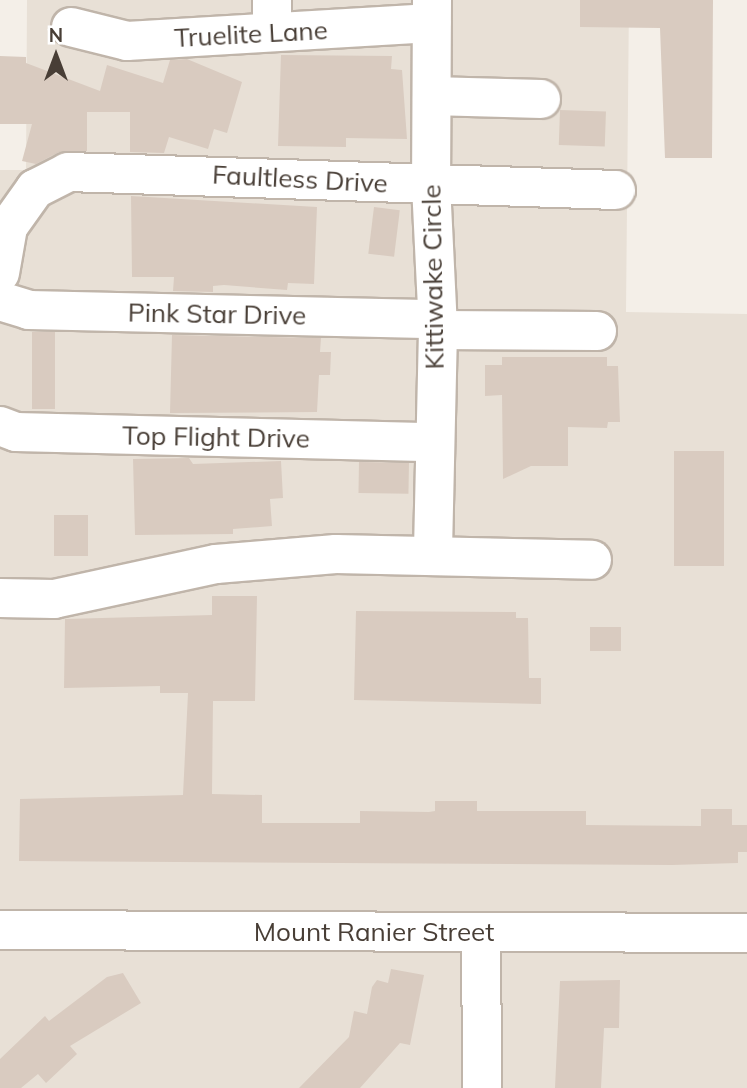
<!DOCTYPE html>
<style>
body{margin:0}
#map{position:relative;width:747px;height:1088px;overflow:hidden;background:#f4efe8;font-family:Mulish,sans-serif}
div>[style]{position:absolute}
.residential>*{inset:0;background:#e8e0d6}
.building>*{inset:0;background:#d9cbc0;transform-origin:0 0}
.roads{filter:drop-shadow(2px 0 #c0b5aa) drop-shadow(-2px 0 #c0b5aa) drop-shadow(0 2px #c0b5aa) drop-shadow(0 -2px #c0b5aa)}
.minor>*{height:38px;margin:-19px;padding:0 19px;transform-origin:19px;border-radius:19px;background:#fff}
span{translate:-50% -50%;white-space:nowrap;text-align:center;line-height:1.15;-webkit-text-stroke:7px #fff;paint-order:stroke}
.street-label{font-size:26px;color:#483e36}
.north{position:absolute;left:21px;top:21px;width:70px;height:70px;-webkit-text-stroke:5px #fff;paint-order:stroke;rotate:0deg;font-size:19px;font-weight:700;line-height:28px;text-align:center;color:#483e36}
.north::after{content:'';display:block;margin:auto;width:24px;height:32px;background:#483e36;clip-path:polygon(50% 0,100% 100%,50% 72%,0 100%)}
</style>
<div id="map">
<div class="residential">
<div style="clip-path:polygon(27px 0,629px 0,626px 312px,747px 314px,747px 1088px,0 1088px,0 170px,26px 170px)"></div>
</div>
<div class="building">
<div style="clip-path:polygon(580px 0,713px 0,712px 158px,665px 158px,660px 28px,580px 27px)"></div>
<div style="clip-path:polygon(281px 55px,392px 56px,391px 69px,402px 70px,407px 139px,346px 138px,346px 147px,278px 146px)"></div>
<div style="clip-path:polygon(0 56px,26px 57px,26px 63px,100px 91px,107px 65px,163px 83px,170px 60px,187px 59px,242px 82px,227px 133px,214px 129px,208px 149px,169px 137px,164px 153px,130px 152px,130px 112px,87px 112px,87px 151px,59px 152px,36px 164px,22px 161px,32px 124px,0 124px)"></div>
<div style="left:560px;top:110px;width:46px;height:35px;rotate:2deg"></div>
<div style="clip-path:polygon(131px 196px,317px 207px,314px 284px,288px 283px,287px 290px,224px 285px,213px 286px,213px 292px,173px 291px,174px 277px,132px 277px)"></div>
<div style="left:374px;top:207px;width:26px;height:47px;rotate:7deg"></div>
<div style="left:32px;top:332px;width:23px;height:77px"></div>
<div style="clip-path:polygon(172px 335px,321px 338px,320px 352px,331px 352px,330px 375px,319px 375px,317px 412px,170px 413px)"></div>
<div style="clip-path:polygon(502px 357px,607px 357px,607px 366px,618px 366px,620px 422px,608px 422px,607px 428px,568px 427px,568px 466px,531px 466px,503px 479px,502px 395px,485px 396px,485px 365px,502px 365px)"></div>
<div style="left:674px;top:451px;width:50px;height:115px"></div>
<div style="clip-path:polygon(189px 458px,193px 464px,281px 461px,283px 498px,270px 499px,272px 526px,233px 529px,233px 534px,135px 535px,133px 459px)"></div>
<div style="left:359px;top:462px;width:50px;height:31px;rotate:1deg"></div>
<div style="left:54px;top:515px;width:34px;height:41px"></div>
<div style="clip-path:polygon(212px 596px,257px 596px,255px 701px,213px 701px,212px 794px,262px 795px,262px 823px,360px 823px,360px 811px,429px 812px,435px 811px,435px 801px,477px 801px,477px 811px,586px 811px,586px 825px,701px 826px,701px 809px,732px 809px,732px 825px,747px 825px,747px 852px,738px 852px,738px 863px,672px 865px,19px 861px,20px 799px,183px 795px,188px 693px,160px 693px,160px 686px,64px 688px,65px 619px,212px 615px)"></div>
<div style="clip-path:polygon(356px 611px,516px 612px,516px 618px,528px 618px,529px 678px,541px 678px,541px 704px,354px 700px)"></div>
<div style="left:590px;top:627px;width:31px;height:24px"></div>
<div style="clip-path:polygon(391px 969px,424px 975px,410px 1045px,400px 1043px,360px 1088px,299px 1088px,349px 1037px,354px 1011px,367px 1014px,372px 987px,377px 980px,388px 983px)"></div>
<div style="clip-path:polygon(123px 973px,141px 1003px,70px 1046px,77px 1054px,46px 1083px,38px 1074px,21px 1088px,0 1088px,0 1059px,45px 1016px,49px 1021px,107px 977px)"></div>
<div style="clip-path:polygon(620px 980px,619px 1028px,604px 1028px,601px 1088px,555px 1088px,560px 981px)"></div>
</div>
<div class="roads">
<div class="minor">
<div style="left:272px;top:0;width:32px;rotate:90deg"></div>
<div style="left:432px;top:0;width:185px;rotate:90.3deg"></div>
<div style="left:431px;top:185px;width:145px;rotate:87.2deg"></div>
<div style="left:438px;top:330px;width:223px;rotate:91.3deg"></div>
<div style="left:71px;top:27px;width:58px;rotate:14deg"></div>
<div style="left:127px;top:41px;width:305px;rotate:-3.4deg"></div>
<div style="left:432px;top:96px;width:109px;rotate:1.6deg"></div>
<div style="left:0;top:273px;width:47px;rotate:-80.1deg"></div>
<div style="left:8px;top:227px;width:47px;rotate:-54.6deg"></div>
<div style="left:35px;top:189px;width:37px;rotate:-27deg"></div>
<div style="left:68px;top:172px;width:548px;rotate:1.88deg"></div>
<div style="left:0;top:301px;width:30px;rotate:17deg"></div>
<div style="left:29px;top:310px;width:407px;rotate:1.3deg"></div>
<div style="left:438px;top:330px;width:159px;rotate:0.4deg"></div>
<div style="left:0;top:426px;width:17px;rotate:21deg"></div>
<div style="left:16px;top:432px;width:417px;rotate:1.4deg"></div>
<div style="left:0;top:598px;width:54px;rotate:1.1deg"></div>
<div style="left:54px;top:599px;width:166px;rotate:-12.2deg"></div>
<div style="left:216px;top:564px;width:120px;rotate:-4.8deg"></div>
<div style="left:336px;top:554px;width:256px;rotate:1.3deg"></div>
<div style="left:0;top:930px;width:747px;rotate:0.23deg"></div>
<div style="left:481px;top:932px;width:156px;rotate:89.6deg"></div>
</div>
</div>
<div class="street-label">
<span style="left:251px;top:34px;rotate:-3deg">Truelite Lane</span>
<span style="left:300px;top:179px;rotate:3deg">Faultless Drive</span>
<span style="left:433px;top:277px;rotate:-91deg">Kittiwake Circle</span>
<span style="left:217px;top:314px;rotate:1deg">Pink Star Drive</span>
<span style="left:216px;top:437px;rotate:1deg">Top Flight Drive</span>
<span style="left:374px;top:932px">Mount Ranier Street</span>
</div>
<div class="north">N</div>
</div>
